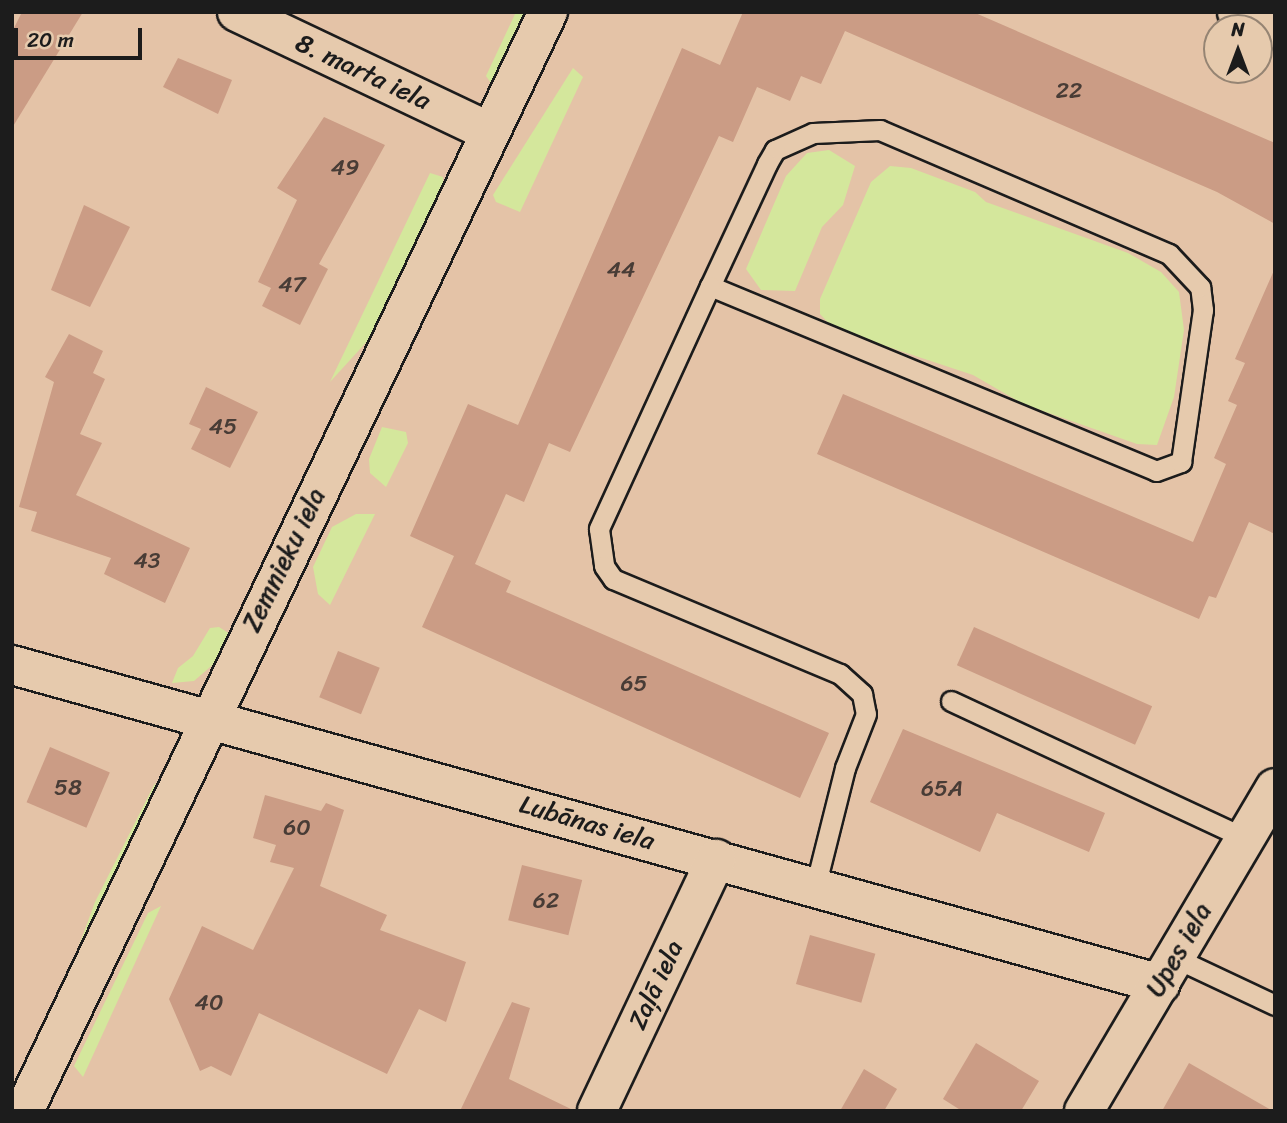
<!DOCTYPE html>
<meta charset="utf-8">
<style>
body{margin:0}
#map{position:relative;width:1287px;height:1123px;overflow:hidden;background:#e4c3a7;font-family:Sriracha,sans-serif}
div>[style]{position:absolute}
.green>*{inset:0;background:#d4e79c}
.building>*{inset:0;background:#cb9c85;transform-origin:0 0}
.roads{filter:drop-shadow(2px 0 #1c1c1c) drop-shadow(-2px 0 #1c1c1c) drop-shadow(0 2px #1c1c1c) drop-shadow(0 -2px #1c1c1c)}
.service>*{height:19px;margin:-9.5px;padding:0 9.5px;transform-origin:9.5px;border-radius:9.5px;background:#e6caad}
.minor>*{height:38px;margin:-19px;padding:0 19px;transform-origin:19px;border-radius:19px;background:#e6caad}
span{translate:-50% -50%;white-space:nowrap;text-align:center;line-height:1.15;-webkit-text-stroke:5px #e6caad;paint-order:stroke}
.number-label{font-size:23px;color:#483c36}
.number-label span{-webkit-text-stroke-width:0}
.street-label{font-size:26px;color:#1c1c1c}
.frame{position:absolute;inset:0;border:14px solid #1c1c1c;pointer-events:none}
.north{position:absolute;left:1203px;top:14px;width:70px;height:70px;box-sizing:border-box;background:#e6caad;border:2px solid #958473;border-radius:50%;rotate:0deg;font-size:19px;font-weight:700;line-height:28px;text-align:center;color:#1c1c1c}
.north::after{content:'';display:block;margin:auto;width:24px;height:32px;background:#1c1c1c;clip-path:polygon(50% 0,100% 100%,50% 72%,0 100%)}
.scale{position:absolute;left:14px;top:28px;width:128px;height:32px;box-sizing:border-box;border:4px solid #1c1c1c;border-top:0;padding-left:9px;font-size:21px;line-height:24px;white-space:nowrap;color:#1c1c1c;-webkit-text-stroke:5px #e6caad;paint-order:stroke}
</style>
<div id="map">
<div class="green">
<div style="clip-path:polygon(516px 12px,528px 12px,491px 83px,486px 76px)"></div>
<div style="clip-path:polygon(573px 68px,583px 77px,520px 212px,496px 202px,493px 195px)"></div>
<div style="clip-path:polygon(829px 150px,855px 166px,843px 205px,822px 227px,795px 291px,761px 290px,746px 269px,786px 176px,807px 153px)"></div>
<div style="clip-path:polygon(890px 166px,911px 168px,975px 192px,986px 202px,1128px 253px,1161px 272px,1179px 292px,1184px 330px,1174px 397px,1157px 445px,1137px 444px,1023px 404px,973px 375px,834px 329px,820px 314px,820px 299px,871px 182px)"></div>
<div style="clip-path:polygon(430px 173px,443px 177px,444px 190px,371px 337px,330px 382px)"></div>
<div style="clip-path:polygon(382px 427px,406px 432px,408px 443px,386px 487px,370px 473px,369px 459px)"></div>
<div style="clip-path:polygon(356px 514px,375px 514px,330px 605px,318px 594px,313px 567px,332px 527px)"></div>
<div style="clip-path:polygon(219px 627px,230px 634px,217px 661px,194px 681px,172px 683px,178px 668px,193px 656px,210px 628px)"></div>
<div style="clip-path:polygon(155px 783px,156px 789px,64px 986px,95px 902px)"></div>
<div style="clip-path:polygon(161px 906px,83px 1077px,74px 1066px,148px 913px)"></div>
</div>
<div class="building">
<div style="clip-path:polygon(22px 12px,83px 12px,12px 128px,12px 32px)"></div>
<div style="clip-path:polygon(743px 12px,973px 12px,1275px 143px,1275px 224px,1217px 192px,845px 31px,821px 84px,801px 76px,790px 101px,757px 87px,733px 142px,719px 136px,570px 452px,549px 443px,524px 502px,506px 494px,475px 564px,511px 581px,506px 592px,829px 733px,800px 798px,422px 627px,454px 556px,410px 536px,468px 404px,518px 425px,682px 48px,720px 65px)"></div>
<div style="clip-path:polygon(178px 58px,232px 80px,218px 114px,163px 87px)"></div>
<div style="clip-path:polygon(324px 117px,385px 145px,319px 264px,328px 269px,300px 325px,262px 306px,271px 288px,258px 282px,297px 200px,277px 188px)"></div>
<div style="clip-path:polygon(84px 205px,130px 227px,90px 307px,51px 290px)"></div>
<div style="clip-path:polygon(1275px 268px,1275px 534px,1249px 522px,1216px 598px,1209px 596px,1199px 619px,817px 454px,843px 394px,1193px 542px,1226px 464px,1214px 458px,1237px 405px,1228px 401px,1245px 363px,1235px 359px)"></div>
<div style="clip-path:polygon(69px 334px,103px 351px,93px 373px,105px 379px,80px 434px,102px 443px,76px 495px,190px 548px,165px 603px,104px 574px,111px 558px,31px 531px,37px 512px,19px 507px,54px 382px,45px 377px)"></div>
<div style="clip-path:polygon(206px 387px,258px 412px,230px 468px,191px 449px,201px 429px,189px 424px)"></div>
<div style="left:974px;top:627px;width:195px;height:42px;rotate:24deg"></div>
<div style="left:338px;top:651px;width:45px;height:50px;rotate:22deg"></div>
<div style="clip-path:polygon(903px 729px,1105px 813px,1089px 852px,997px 813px,980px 852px,870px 802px)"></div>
<div style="left:50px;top:747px;width:65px;height:60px;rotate:23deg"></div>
<div style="clip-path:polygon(265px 795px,321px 811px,326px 803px,344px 810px,320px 886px,387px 915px,380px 930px,466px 962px,446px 1022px,419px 1009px,387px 1074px,259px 1013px,231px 1076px,211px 1066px,200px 1071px,169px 999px,202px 926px,253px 950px,294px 868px,270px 862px,276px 845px,253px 838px)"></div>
<div style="left:522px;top:865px;width:62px;height:57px;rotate:14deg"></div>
<div style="left:810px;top:935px;width:68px;height:51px;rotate:16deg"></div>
<div style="clip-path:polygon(512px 1002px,530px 1008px,509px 1079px,575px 1111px,460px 1111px)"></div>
<div style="clip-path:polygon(976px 1043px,1039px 1081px,1021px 1111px,962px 1111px,943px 1099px)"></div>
<div style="clip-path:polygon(1189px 1063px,1273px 1111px,1162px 1111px)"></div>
<div style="clip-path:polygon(864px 1069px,897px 1089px,884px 1111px,840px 1111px)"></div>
</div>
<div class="roads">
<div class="service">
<div style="left:710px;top:286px;width:483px;rotate:22.5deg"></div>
<div style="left:1156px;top:471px;width:27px;rotate:-20deg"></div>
<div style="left:1181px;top:462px;width:154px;rotate:-81.8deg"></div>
<div style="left:1203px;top:310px;width:23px;rotate:-97deg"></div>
<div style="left:1200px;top:287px;width:45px;rotate:-133.2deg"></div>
<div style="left:1169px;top:254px;width:314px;rotate:-156.8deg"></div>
<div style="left:880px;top:130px;width:67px;rotate:177.4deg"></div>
<div style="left:813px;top:133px;width:42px;rotate:155.9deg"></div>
<div style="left:775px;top:150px;width:16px;rotate:120deg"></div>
<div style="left:767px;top:164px;width:135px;rotate:115deg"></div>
<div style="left:710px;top:286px;width:267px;rotate:114.6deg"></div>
<div style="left:599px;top:529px;width:37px;rotate:82deg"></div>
<div style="left:604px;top:566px;width:16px;rotate:55deg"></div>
<div style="left:613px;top:579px;width:246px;rotate:22.7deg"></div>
<div style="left:840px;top:674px;width:30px;rotate:42deg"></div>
<div style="left:862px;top:694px;width:20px;rotate:79deg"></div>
<div style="left:866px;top:714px;width:58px;rotate:111.3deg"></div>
<div style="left:845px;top:768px;width:123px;rotate:104.1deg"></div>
<div style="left:951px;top:701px;width:324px;rotate:25deg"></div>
<div style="left:1173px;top:957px;width:113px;rotate:25.2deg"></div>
</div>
<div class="minor">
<div style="left:237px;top:12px;width:280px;rotate:25.4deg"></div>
<div style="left:1237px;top:12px;width:42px;rotate:24.1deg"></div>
<div style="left:12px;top:665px;width:1192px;rotate:15.52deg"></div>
<div style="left:24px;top:1111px;width:1218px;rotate:-64.51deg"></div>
<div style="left:597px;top:1111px;width:279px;rotate:-64.7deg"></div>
<div style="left:1084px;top:1111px;width:375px;rotate:-59.4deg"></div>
</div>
</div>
<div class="number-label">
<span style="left:1069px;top:91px">22</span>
<span style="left:345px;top:168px">49</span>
<span style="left:621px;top:270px">44</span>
<span style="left:292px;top:285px">47</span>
<span style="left:223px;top:427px">45</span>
<span style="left:147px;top:561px">43</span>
<span style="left:634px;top:684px">65</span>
<span style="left:68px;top:788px">58</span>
<span style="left:942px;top:789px">65A</span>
<span style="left:297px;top:828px">60</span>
<span style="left:546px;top:901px">62</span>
<span style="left:209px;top:1003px">40</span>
</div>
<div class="street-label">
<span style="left:363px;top:72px;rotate:25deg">8. marta iela</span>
<span style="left:284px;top:560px;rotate:-64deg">Zemnieku iela</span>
<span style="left:587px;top:823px;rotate:16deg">Lubānas iela</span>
<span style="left:1179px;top:950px;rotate:-60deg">Upes iela</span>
<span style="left:656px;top:985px;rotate:-65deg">Zaļā iela</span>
</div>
<div class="frame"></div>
<div class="north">N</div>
<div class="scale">20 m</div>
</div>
